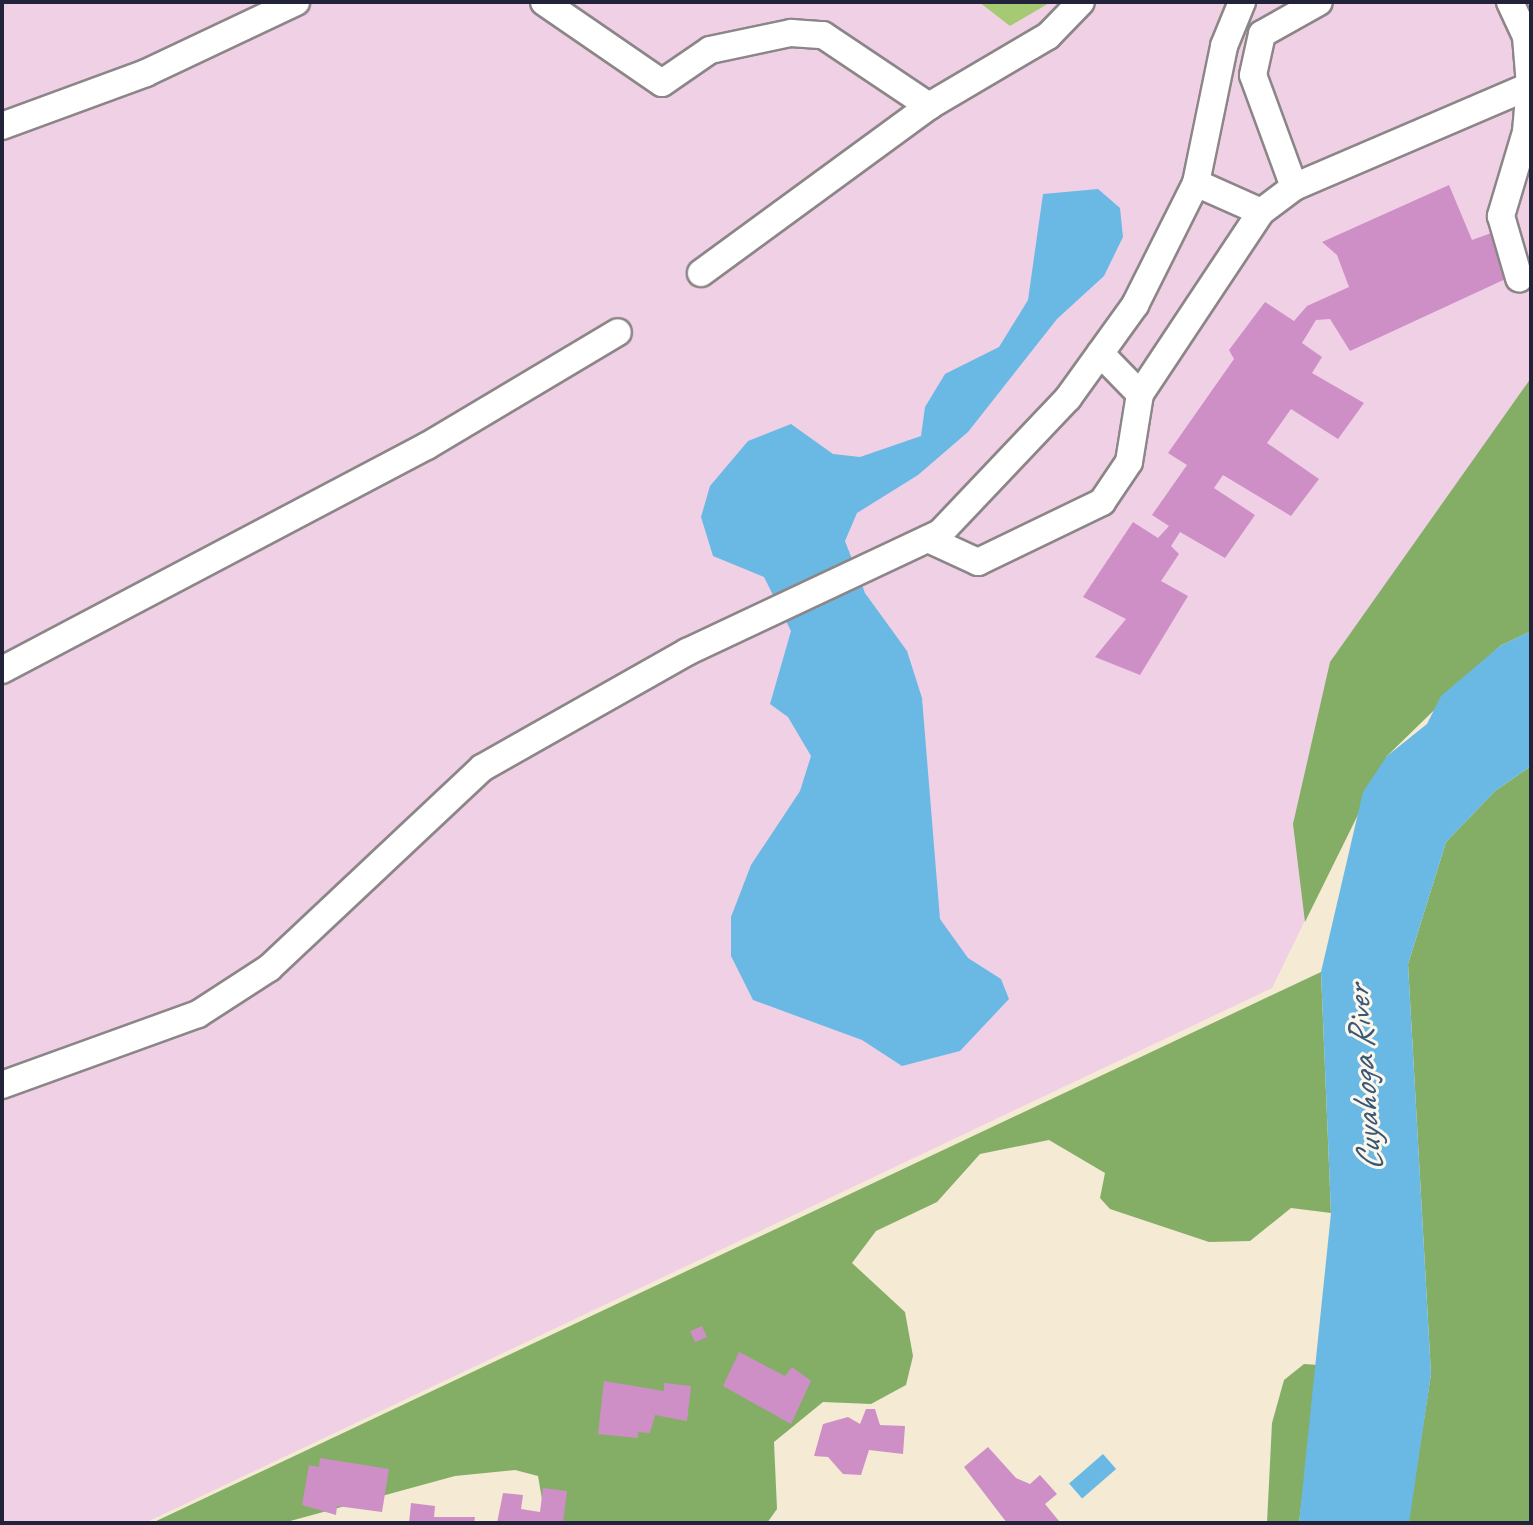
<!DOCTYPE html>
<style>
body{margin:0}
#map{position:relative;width:1533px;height:1525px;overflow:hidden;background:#f5ead4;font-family:Caveat,sans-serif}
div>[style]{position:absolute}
.built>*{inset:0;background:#f0d0e5}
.green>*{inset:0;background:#a6ca74}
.forest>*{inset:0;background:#84ae66}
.water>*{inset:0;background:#6ab9e5;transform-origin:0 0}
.building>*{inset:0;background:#ce8fc7;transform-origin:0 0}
.roads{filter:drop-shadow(2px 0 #8c8688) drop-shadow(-2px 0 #8c8688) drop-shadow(0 2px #8c8688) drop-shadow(0 -2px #8c8688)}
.minor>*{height:26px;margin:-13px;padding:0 13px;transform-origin:13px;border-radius:13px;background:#fff}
span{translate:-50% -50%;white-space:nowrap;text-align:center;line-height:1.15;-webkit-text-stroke:6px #fbf7ec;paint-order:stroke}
.water-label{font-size:36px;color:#3b5776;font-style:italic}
.frame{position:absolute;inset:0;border:4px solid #22223b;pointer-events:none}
</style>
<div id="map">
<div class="built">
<div style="clip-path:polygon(2px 2px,1531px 2px,1531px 458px,1272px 988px,145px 1523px,2px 1523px)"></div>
</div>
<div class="green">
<div style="clip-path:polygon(979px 2px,1051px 2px,1010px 26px)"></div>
</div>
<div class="forest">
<div style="clip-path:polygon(1531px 378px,1531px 631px,1500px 646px,1387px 756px,1305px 922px,1293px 824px,1330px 662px)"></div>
<div style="clip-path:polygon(1531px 766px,1531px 1523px,1408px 1523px,1431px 1374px,1408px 964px,1446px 842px,1495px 791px)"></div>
<div style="clip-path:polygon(1321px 972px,1331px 1213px,1291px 1208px,1250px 1241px,1209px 1242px,1110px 1209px,1100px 1198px,1105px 1173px,1049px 1140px,980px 1154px,937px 1202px,876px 1231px,852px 1263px,905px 1312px,913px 1356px,906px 1385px,871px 1404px,823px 1402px,774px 1442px,777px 1509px,767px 1523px,546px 1523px,538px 1476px,515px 1470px,455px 1476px,283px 1523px,152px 1523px)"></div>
<div style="clip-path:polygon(1304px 1364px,1319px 1365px,1299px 1523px,1267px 1523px,1272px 1423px,1284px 1380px)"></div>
</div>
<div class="water">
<div style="clip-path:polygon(1098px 189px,1120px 208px,1123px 237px,1104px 276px,1057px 319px,968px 432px,918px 475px,857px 513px,845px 541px,865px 593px,907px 651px,922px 698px,940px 919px,968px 958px,1001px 979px,1009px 999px,960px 1051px,902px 1066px,862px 1040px,753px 1000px,731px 956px,731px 917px,751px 865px,800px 791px,811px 756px,788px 717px,770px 704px,791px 631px,764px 577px,713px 556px,701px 517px,710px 486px,748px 441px,791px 424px,833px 454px,860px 457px,921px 436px,925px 407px,945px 374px,999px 347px,1028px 300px,1043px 194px)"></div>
<div style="clip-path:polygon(1531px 631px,1531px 766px,1495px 791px,1446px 842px,1408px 964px,1431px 1374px,1409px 1523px,1299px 1523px,1331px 1213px,1321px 972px,1363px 792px,1387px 756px,1427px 724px,1441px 696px,1500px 646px)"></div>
<div style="left:1103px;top:1454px;width:20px;height:45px;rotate:49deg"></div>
</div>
<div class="building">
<div style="clip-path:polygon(1449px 185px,1472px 240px,1494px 232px,1512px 276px,1350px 351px,1330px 319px,1316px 320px,1302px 343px,1322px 357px,1312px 373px,1364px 403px,1338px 439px,1291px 409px,1267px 443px,1319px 479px,1291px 516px,1223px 475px,1214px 488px,1255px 515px,1225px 558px,1180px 532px,1171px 546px,1179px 554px,1161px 581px,1188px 596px,1140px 675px,1095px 657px,1126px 619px,1083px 597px,1133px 522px,1158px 538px,1169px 526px,1152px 515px,1187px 465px,1168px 453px,1234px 359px,1229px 350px,1265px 302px,1294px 321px,1307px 306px,1349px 287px,1337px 255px,1322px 242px)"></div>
<div style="left:702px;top:1326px;width:12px;height:13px;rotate:66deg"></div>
<div style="clip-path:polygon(739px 1352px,785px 1376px,792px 1367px,811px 1381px,791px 1424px,723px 1386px)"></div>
<div style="clip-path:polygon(604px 1381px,664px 1391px,664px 1383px,691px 1386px,687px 1421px,655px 1415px,650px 1433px,638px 1432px,638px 1438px,598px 1434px)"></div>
<div style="clip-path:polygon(866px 1409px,875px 1409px,880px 1425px,905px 1426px,903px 1454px,869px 1450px,861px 1475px,843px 1474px,828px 1457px,814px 1456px,823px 1424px,848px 1417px,860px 1424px)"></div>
<div style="clip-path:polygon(988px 1447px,1016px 1478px,1030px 1484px,1040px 1475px,1057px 1494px,1045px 1504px,1059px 1521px,1007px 1523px,964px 1467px)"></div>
<div style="clip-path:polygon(320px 1458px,389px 1469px,382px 1512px,337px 1506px,336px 1515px,302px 1505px,309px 1465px,319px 1467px)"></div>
<div style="clip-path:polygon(543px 1488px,567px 1491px,563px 1523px,497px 1523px,503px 1493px,523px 1495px,521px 1509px,540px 1512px)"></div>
<div style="clip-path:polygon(411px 1503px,435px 1506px,434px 1517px,475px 1517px,474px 1523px,409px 1523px)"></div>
</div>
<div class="roads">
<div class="minor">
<div style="left:544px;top:2px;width:143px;rotate:34.5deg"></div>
<div style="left:662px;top:83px;width:58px;rotate:-34.5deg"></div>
<div style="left:710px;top:50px;width:83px;rotate:-11.9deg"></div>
<div style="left:791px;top:33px;width:32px;rotate:4deg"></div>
<div style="left:823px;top:35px;width:128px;rotate:33.8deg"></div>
<div style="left:929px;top:106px;width:138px;rotate:-30.5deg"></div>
<div style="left:1048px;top:36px;width:47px;rotate:-45.9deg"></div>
<div style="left:1510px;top:2px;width:38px;rotate:65deg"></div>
<div style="left:1526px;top:37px;width:49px;rotate:85.3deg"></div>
<div style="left:1530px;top:86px;width:46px;rotate:95deg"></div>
<div style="left:1526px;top:132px;width:88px;rotate:106.6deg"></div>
<div style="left:1501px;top:216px;width:65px;rotate:73.8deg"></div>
<div style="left:2px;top:126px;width:153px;rotate:-20.2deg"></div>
<div style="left:146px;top:73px;width:166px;rotate:-25.3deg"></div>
<div style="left:1196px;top:183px;width:71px;rotate:24deg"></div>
<div style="left:1261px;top:212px;width:41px;rotate:-37.1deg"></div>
<div style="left:1294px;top:187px;width:257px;rotate:-23.2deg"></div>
<div style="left:1294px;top:187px;width:119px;rotate:-110.1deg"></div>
<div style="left:1253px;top:75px;width:42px;rotate:-77.6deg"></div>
<div style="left:1262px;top:34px;width:65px;rotate:-29.3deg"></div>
<div style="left:701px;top:273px;width:283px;rotate:-36.2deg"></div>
<div style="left:1140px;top:394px;width:219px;rotate:-56.4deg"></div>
<div style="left:928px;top:539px;width:55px;rotate:24.7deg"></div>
<div style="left:978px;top:562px;width:138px;rotate:-25.8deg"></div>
<div style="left:1102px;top:502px;width:48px;rotate:-56deg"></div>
<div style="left:1129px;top:462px;width:69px;rotate:-80.8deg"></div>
<div style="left:1140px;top:394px;width:57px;rotate:-134.3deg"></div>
<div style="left:2px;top:670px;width:480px;rotate:-27.8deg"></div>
<div style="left:427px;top:446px;width:222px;rotate:-30.8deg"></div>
<div style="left:2px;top:1085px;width:208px;rotate:-19.9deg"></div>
<div style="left:198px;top:1014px;width:85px;rotate:-32.9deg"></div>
<div style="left:269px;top:968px;width:292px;rotate:-43.2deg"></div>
<div style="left:482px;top:768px;width:236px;rotate:-29.5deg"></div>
<div style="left:687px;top:652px;width:280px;rotate:-25.2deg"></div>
<div style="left:940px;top:533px;width:186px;rotate:-46.5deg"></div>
<div style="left:1068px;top:398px;width:115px;rotate:-54.2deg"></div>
<div style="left:1135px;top:305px;width:136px;rotate:-63.4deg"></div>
<div style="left:1196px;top:183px;width:140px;rotate:-78.4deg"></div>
<div style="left:1224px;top:46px;width:48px;rotate:-67.8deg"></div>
</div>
</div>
<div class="water-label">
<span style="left:1364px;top:1079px;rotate:-94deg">Cuyahoga River</span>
</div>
<div class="frame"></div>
</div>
